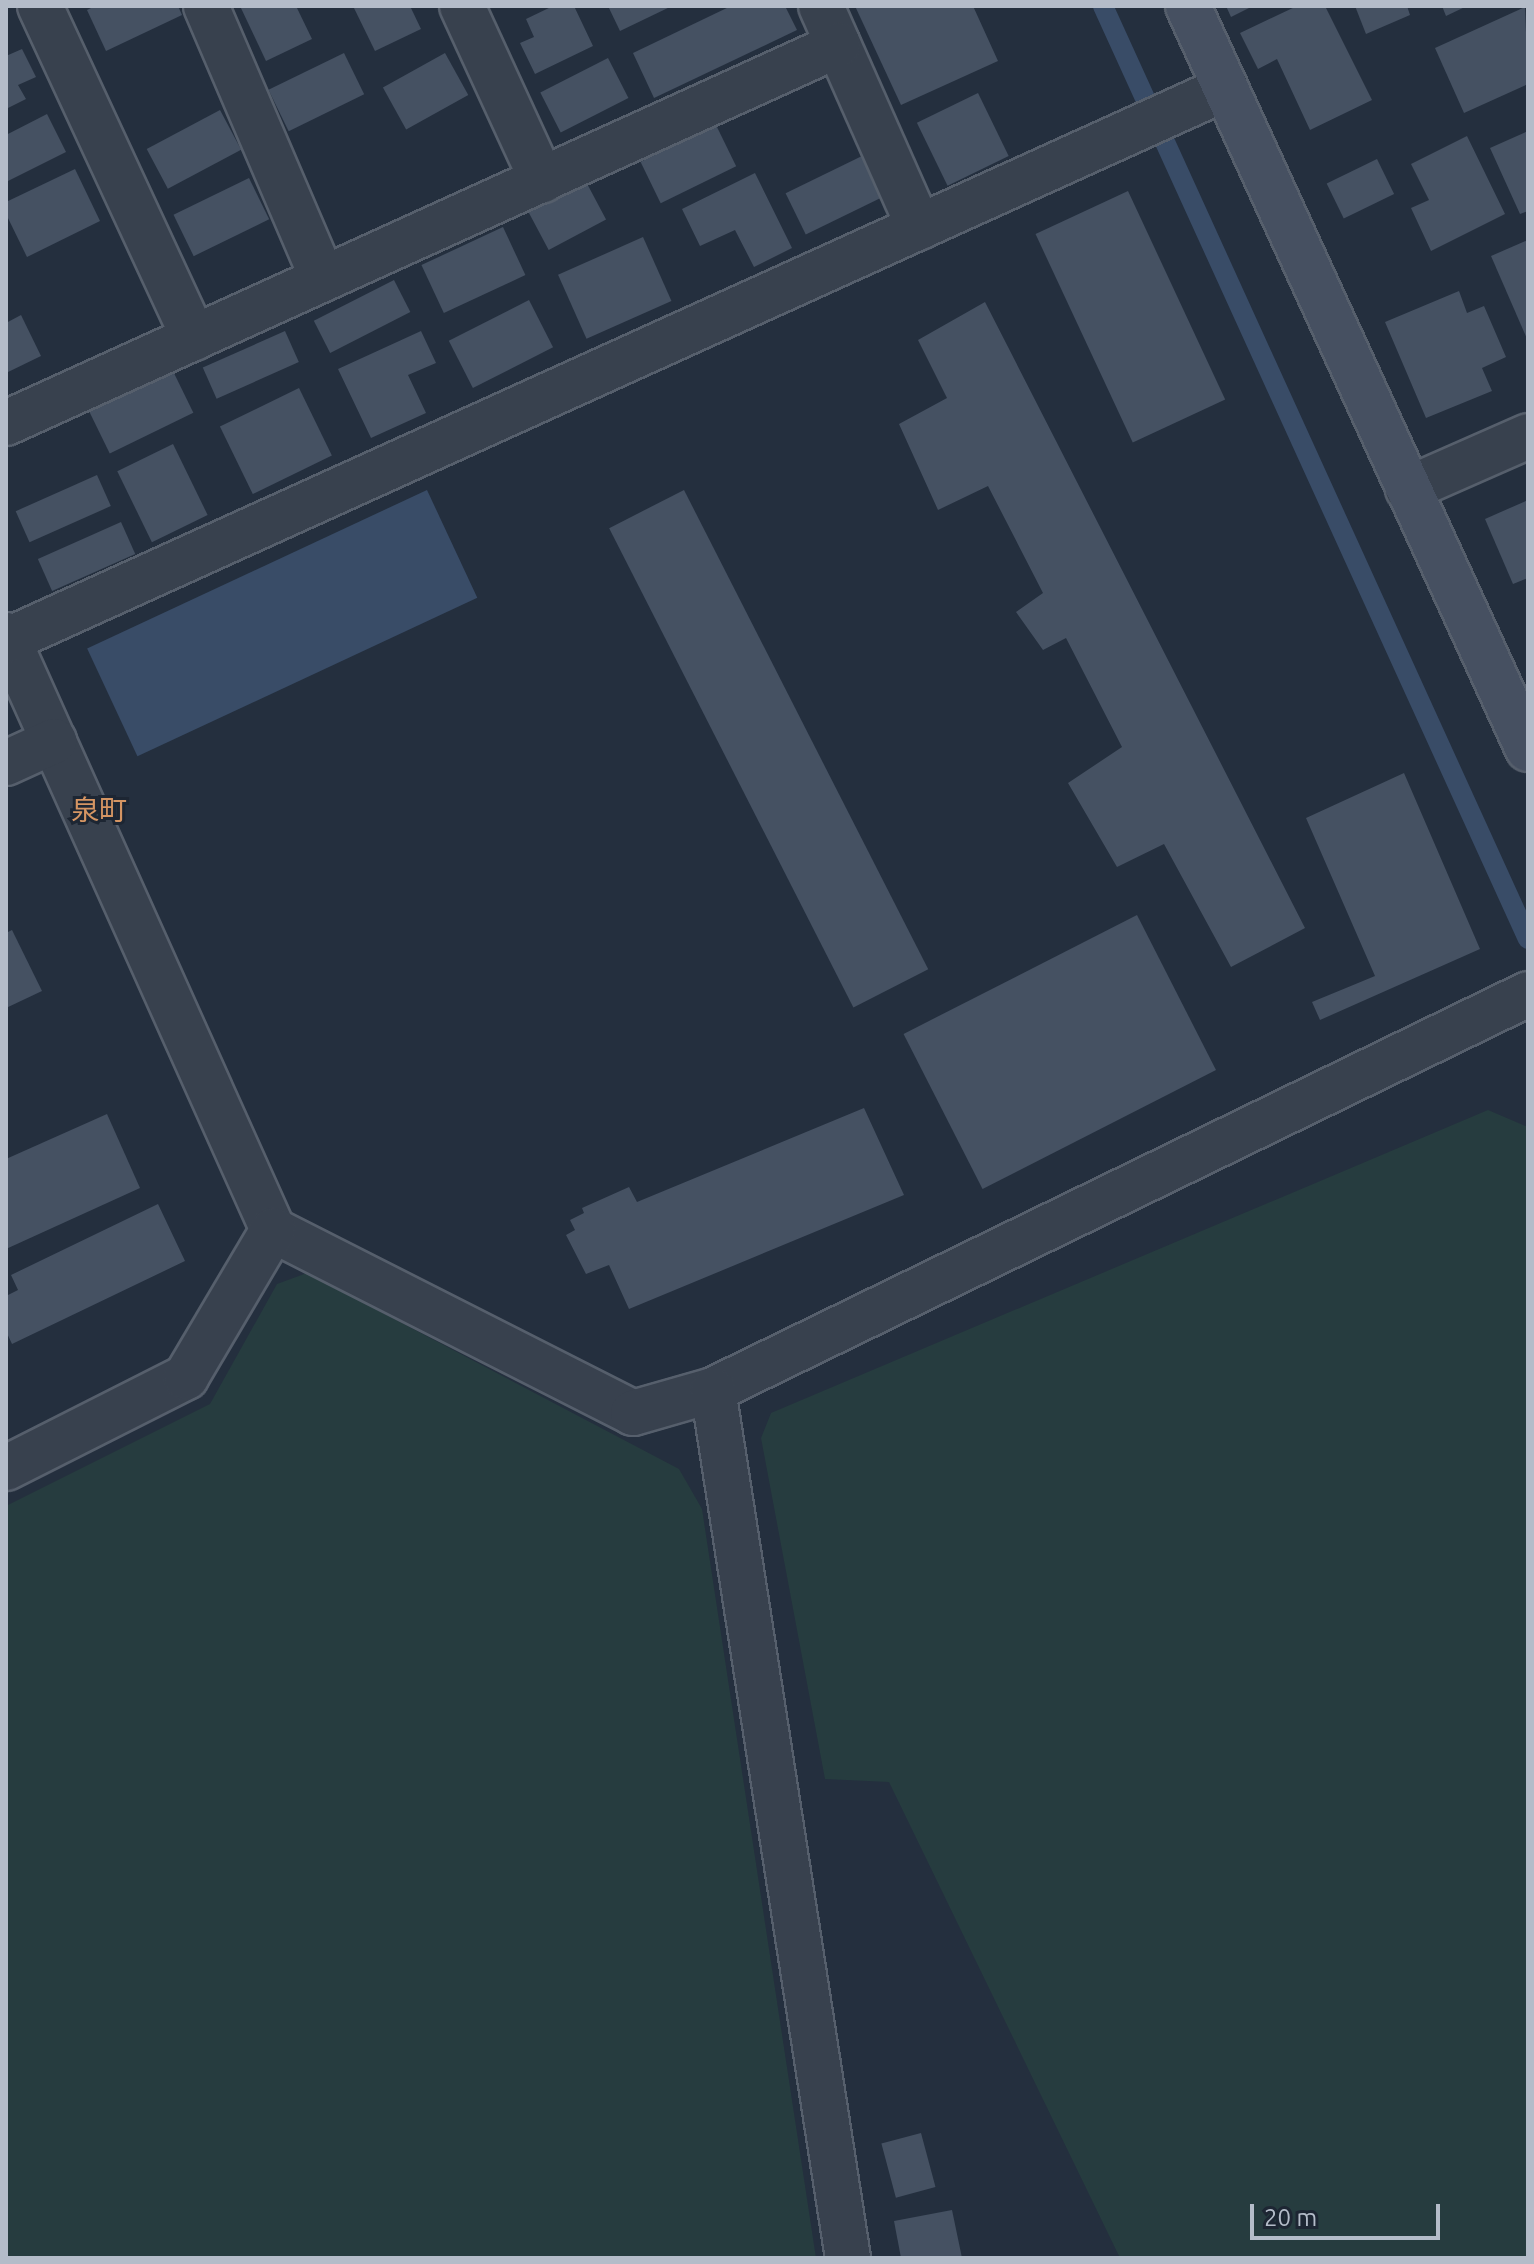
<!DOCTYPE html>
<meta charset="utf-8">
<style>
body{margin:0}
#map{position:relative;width:1534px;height:2264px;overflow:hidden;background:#242f3e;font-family:Ubuntu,"Noto Sans JP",sans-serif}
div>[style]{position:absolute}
.green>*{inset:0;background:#263c3f}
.water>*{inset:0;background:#394c67;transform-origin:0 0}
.stream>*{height:20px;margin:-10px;padding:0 10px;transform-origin:10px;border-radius:10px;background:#394c67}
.building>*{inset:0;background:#455162;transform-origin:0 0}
.roads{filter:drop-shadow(2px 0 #565f6c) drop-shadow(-2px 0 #565f6c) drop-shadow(0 2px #565f6c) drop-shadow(0 -2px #565f6c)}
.street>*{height:44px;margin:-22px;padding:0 22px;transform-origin:22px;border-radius:22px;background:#38414e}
.secondary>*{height:44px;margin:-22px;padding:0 22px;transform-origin:22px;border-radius:22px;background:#465061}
span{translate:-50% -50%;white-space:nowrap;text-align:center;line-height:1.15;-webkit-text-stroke:6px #1d2633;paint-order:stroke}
.quarter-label{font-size:28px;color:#d59563}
.frame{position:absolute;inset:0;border:8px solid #b4bcc9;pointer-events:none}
.scale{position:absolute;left:1250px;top:2204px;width:190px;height:36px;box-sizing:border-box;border:4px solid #b4bcc9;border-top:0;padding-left:10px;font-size:24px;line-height:28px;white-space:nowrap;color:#b4bcc9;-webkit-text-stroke:6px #1d2633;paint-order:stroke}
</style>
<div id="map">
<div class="green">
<div style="clip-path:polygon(1488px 1110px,1528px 1127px,1528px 2258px,1120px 2258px,889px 1782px,825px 1779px,761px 1438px,771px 1413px)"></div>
<div style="clip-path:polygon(307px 1273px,679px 1469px,702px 1509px,816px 2258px,6px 2258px,6px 1506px,210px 1404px,277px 1284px)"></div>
</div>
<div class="water">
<div style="left:427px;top:490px;width:119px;height:375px;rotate:65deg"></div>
</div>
<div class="stream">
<div style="left:1103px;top:6px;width:1025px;rotate:65.51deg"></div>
</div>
<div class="building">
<div style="clip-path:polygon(95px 6px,178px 6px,182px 15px,106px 51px,87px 10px)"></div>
<div style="clip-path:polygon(240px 6px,296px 6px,312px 39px,266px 61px)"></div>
<div style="clip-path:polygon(353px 6px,410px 6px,421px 29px,375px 51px)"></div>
<div style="clip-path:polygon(553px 6px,574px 6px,593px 46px,535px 74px,520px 43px,534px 37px,526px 19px)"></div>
<div style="clip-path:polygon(608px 6px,672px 6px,620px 31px)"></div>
<div style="clip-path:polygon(731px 6px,785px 6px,797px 30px,654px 98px,633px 53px)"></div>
<div style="clip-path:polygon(855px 6px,973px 6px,998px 61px,901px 105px)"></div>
<div style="clip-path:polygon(1226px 6px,1253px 6px,1231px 17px)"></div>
<div style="clip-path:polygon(1297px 6px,1325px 6px,1372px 100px,1310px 130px,1277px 59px,1258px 69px,1240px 33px)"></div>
<div style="clip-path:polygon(1355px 6px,1407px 6px,1410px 15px,1366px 34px)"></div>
<div style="clip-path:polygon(1442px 6px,1467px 6px,1446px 16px)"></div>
<div style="clip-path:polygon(1525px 7px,1528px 84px,1464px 113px,1435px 48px)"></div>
<div style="clip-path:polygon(22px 49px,36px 77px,18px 85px,26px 99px,6px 109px,6px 56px)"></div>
<div style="left:344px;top:53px;width:46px;height:84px;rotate:64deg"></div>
<div style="left:445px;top:53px;width:48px;height:71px;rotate:61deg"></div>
<div style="left:608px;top:58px;width:45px;height:76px;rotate:63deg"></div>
<div style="left:978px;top:93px;width:70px;height:68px;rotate:64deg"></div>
<div style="left:220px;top:110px;width:45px;height:83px;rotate:62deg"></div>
<div style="clip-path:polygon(47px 114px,66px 152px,6px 182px,6px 135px)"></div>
<div style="left:716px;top:125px;width:46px;height:84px;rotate:64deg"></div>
<div style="clip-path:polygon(1528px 131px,1528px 211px,1520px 214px,1490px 148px)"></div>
<div style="clip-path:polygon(1467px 136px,1505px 214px,1431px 251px,1411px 208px,1429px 200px,1411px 164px)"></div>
<div style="left:862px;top:156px;width:46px;height:85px;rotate:64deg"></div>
<div style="left:1377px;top:159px;width:39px;height:56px;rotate:64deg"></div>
<div style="clip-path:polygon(75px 169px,100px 221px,27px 257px,6px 214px,6px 202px)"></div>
<div style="clip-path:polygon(755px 173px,792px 248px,754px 267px,735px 230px,700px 246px,682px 209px)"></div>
<div style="left:249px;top:178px;width:46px;height:84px;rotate:64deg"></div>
<div style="left:584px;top:178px;width:47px;height:65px;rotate:62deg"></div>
<div style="left:1128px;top:191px;width:230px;height:102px;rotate:65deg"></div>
<div style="left:503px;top:227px;width:53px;height:90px;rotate:65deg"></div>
<div style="left:643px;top:237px;width:70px;height:93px;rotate:66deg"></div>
<div style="clip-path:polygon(1528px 240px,1528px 341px,1491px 256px)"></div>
<div style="left:394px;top:280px;width:36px;height:90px;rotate:63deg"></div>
<div style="clip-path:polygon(1459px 291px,1467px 313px,1484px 306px,1506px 357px,1482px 368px,1492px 391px,1426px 418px,1385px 322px)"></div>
<div style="left:529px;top:300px;width:53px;height:90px;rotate:63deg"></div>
<div style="clip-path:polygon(985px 302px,1305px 928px,1231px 967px,1164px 844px,1117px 867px,1068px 783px,1122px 747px,1066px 638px,1043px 650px,1016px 612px,1043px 593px,988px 486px,938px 510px,899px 424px,947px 398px,918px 340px)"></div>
<div style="clip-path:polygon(21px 315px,41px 356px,6px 373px,6px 323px)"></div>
<div style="left:285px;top:331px;width:34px;height:90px;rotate:66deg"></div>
<div style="clip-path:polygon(421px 331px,436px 363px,408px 375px,426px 413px,371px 438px,338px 369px)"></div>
<div style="left:171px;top:367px;width:51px;height:93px;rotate:64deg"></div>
<div style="left:299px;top:388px;width:75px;height:88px;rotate:64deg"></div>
<div style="left:173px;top:444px;width:79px;height:62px;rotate:64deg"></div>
<div style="left:97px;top:475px;width:34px;height:89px;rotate:66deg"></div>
<div style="left:684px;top:490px;width:538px;height:84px;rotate:63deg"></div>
<div style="clip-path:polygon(1528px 500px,1528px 578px,1513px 584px,1485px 519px)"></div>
<div style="left:121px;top:522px;width:35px;height:91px;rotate:66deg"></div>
<div style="clip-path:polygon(1404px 773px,1480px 949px,1320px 1020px,1312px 1002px,1375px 976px,1306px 818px)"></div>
<div style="left:1137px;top:915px;width:174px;height:262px;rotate:63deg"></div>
<div style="clip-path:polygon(12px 930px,42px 991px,6px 1008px,6px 933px)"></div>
<div style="clip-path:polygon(864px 1108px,904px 1195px,629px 1309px,609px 1265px,586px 1274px,566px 1235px,575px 1230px,570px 1220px,584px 1213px,582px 1208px,629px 1187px,637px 1202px)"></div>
<div style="clip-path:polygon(107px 1114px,140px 1188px,6px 1249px,6px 1159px)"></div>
<div style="clip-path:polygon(158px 1204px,185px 1261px,12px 1344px,6px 1331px,6px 1296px,18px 1290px,11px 1275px)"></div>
<div style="left:921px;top:2133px;width:56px;height:41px;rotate:75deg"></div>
<div style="clip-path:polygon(952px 2210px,962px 2258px,901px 2258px,894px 2221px)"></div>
</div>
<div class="roads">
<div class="street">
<div style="left:40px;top:6px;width:366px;rotate:65.1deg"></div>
<div style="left:206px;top:6px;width:297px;rotate:66.8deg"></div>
<div style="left:462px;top:6px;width:192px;rotate:65.3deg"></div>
<div style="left:821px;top:6px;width:242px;rotate:66.1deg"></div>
<div style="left:6px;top:423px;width:914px;rotate:-24.43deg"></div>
<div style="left:1408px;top:489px;width:131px;rotate:-23.8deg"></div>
<div style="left:6px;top:635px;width:652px;rotate:65.83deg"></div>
<div style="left:273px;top:1230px;width:404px;rotate:26.9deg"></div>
<div style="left:633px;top:1413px;width:83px;rotate:-16deg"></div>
<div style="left:713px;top:1390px;width:906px;rotate:-25.91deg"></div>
<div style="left:8px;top:640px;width:1337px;rotate:-24.38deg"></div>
<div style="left:6px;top:763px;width:53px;rotate:-24.6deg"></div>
<div style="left:713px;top:1390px;width:878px;rotate:81.16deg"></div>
<div style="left:6px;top:1468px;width:202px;rotate:-26.8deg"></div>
<div style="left:186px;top:1377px;width:171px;rotate:-59.4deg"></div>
</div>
<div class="secondary">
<div style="left:1188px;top:6px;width:817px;rotate:65.41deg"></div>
</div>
</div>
<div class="quarter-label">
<span style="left:99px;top:810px">泉町</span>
</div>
<div class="frame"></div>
<div class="scale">20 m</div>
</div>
